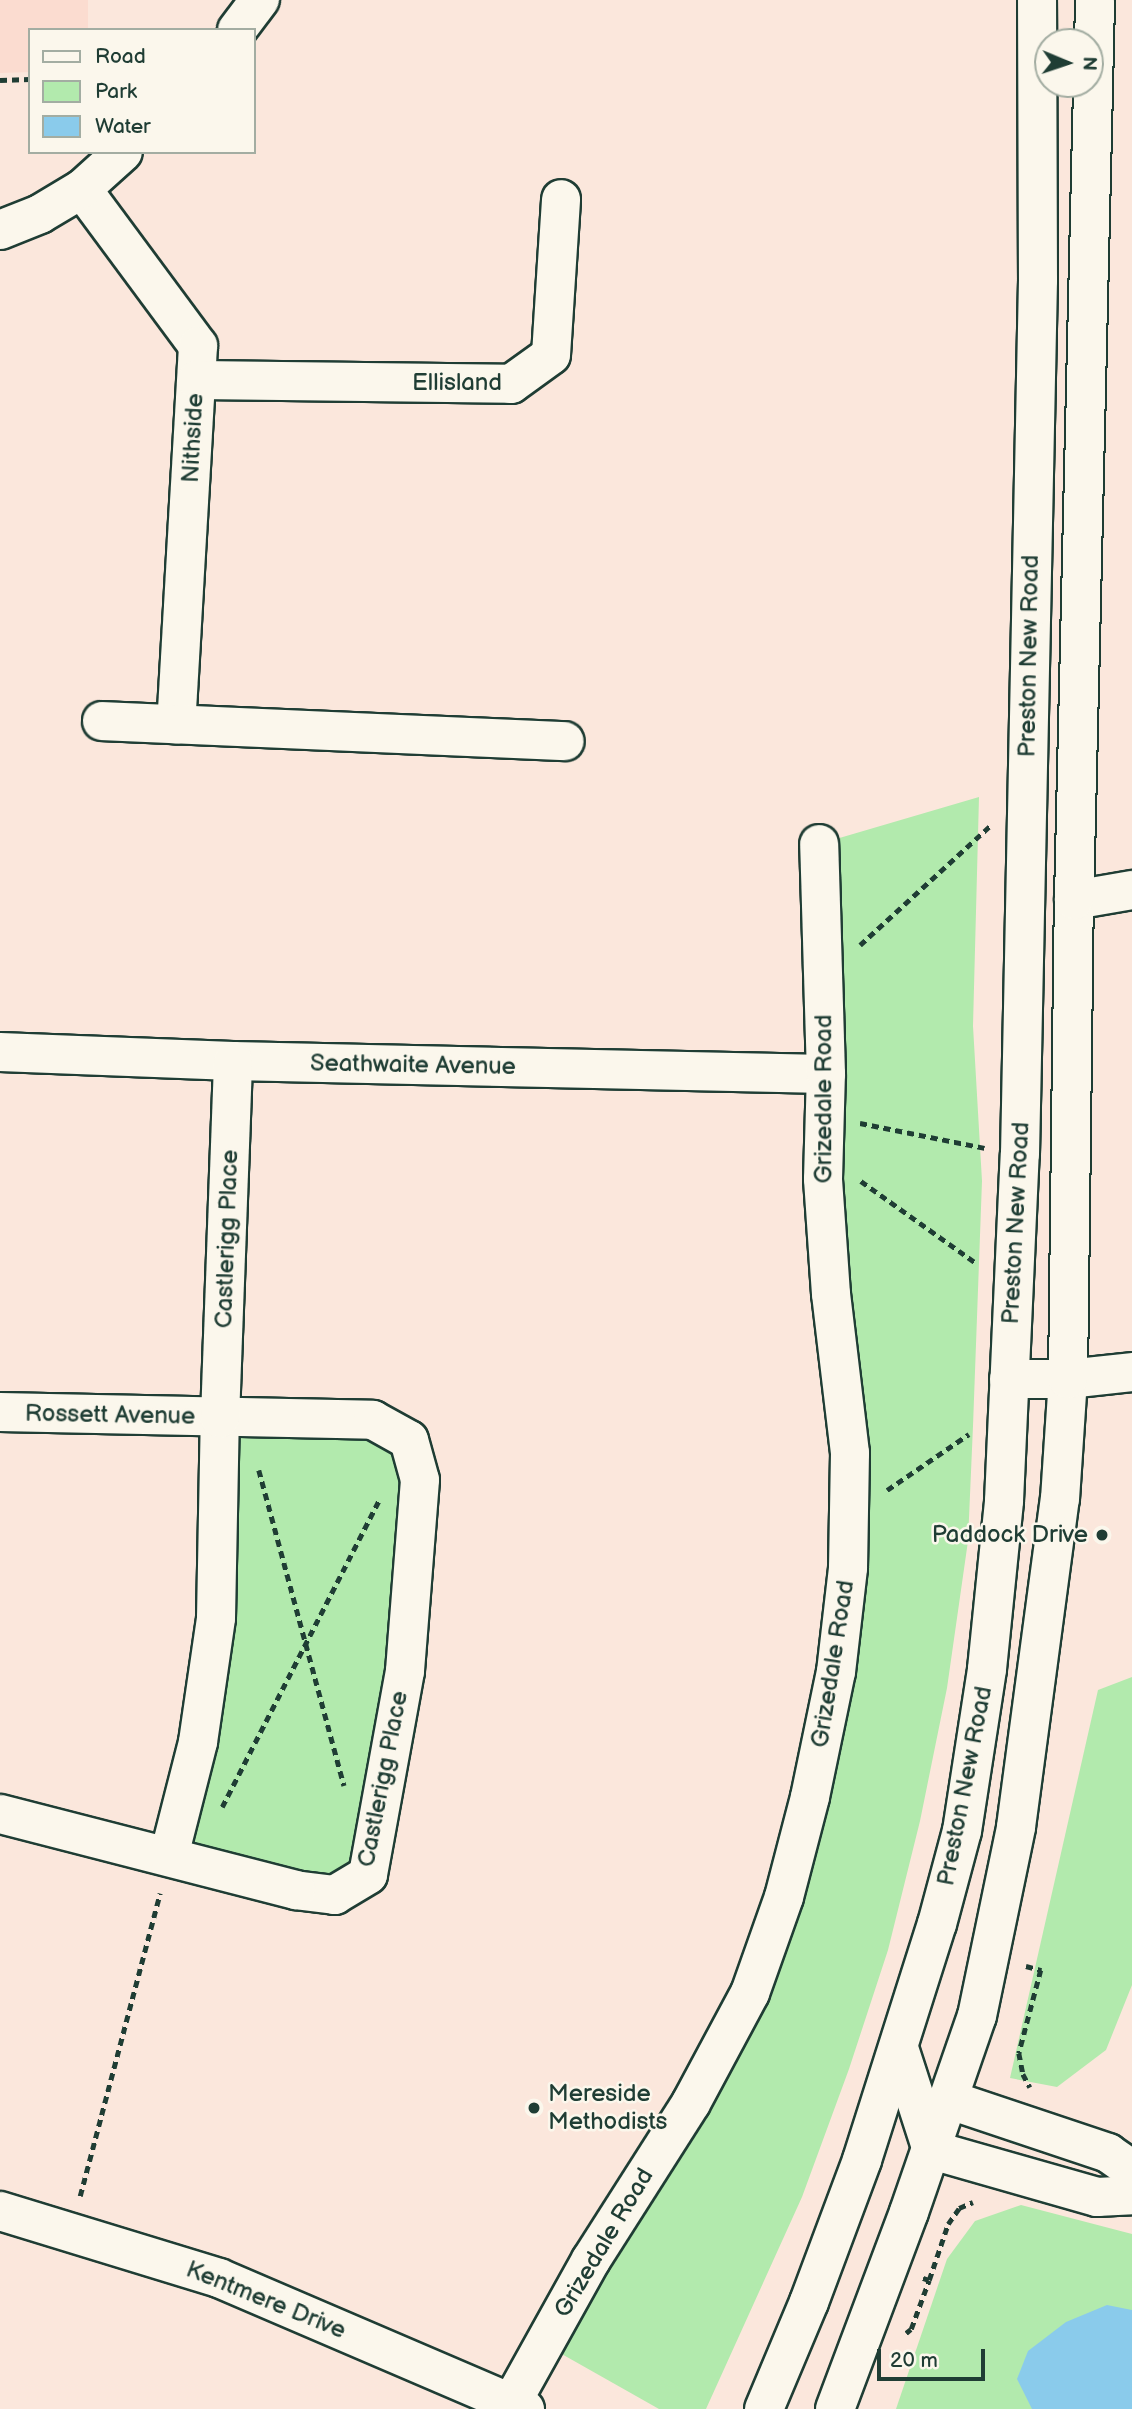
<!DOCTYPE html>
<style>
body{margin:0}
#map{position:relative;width:1132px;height:2409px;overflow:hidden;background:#fbe7dc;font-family:"Balsamiq Sans",sans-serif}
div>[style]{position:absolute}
.built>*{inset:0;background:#fbdcd0}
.green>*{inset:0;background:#b2eaad}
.water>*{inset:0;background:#8acbeb}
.path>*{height:4.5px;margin-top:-2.25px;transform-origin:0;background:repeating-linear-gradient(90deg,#1f3d34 0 7px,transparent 0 12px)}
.roads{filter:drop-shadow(2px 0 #1f3d34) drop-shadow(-2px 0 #1f3d34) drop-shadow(0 2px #1f3d34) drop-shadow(0 -2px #1f3d34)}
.minor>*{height:38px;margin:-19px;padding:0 19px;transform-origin:19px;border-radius:19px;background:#fbf7ec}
.highway>*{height:38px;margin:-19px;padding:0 19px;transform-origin:19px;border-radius:19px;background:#fbf7ec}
.dots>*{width:19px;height:19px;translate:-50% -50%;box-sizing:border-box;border:4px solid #fbf7ec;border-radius:50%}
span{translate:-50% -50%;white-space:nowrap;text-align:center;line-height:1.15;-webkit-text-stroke:5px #fbf7ec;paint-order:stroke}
.street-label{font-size:24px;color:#1f3d34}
.poi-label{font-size:24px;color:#1f3d34}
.right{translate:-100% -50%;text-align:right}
.left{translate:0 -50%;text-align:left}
.legend{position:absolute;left:28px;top:28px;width:228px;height:126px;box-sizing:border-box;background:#fbf7ec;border:2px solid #a3ada2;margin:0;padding:9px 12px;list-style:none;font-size:21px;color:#1f3d34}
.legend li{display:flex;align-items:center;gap:14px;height:35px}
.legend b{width:35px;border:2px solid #a3ada2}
.north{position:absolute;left:1034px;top:28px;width:70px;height:70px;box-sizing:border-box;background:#fbf7ec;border:2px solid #a3ada2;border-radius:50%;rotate:92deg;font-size:19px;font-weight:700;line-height:28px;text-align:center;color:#1f3d34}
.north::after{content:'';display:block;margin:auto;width:24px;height:32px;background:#1f3d34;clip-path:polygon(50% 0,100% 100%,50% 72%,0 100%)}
.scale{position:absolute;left:877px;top:2349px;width:108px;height:32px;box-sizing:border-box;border:4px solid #1f3d34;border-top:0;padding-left:9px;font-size:21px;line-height:24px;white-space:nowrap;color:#1f3d34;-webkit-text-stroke:5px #fbf7ec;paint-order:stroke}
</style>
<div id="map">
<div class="built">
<div style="clip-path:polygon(0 0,88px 0,88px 30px,30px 30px,30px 72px,0 73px)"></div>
</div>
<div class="green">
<div style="clip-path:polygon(979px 797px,973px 1026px,982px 1181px,973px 1426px,968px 1541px,947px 1688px,920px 1821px,888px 1950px,849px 2069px,802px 2197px,706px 2409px,659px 2409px,544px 2344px,750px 1993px,836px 1672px,819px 844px)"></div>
<div style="clip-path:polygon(220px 1418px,409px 1440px,368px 1875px,335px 1895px,169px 1856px)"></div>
<div style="clip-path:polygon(1132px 1677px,1132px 1985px,1106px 2050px,1057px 2087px,1010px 2078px,1098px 1690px)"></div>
<div style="clip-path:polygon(1021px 2205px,1132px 2234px,1132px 2409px,896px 2409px,947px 2259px,975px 2221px)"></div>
</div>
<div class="water">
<div style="clip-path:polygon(1107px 2305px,1132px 2310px,1132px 2409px,1032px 2409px,1017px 2379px,1028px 2351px,1066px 2322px)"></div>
</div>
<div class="path">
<div style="left:0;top:80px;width:30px;rotate:-2deg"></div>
<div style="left:860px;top:945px;width:176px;rotate:-42.5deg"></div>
<div style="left:860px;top:1123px;width:127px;rotate:11.3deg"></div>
<div style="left:861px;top:1181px;width:141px;rotate:35.5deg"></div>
<div style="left:259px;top:1470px;width:327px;rotate:74.9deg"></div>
<div style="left:887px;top:1490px;width:99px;rotate:-34.3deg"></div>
<div style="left:222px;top:1807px;width:345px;rotate:-62.9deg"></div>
<div style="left:1026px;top:1966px;width:16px;rotate:15deg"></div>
<div style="left:1041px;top:1970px;width:86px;rotate:104.8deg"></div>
<div style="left:1019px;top:2053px;width:21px;rotate:79deg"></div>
<div style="left:1023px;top:2074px;width:15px;rotate:62deg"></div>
<div style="left:80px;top:2196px;width:313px;rotate:-75.2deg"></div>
<div style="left:923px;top:2278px;width:6px;rotate:18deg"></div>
<div style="left:929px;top:2280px;width:59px;rotate:-71.3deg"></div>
<div style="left:948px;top:2224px;width:19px;rotate:-55deg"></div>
<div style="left:959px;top:2208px;width:15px;rotate:-23deg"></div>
<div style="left:906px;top:2333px;width:6px;rotate:-39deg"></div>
<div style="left:911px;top:2329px;width:52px;rotate:-69.8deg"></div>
</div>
<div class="roads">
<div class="minor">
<div style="left:237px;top:30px;width:38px;rotate:-53deg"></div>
<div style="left:82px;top:189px;width:195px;rotate:53.5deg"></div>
<div style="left:198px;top:346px;width:379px;rotate:93.3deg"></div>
<div style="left:0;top:230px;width:43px;rotate:-21.8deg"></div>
<div style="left:40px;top:214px;width:49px;rotate:-30.8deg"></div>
<div style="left:82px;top:189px;width:55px;rotate:-42.1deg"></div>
<div style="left:197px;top:380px;width:314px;rotate:0.7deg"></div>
<div style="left:511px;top:384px;width:49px;rotate:-35.9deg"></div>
<div style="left:551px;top:355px;width:156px;rotate:-86.3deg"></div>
<div style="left:102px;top:721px;width:463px;rotate:2.5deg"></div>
<div style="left:1074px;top:900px;width:59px;rotate:-9.8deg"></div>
<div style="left:0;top:1052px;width:233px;rotate:2.2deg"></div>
<div style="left:233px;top:1061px;width:593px;rotate:1.26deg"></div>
<div style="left:1009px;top:1379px;width:59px"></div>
<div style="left:1068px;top:1379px;width:64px;rotate:-6.2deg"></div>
<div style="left:0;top:1412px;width:373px;rotate:1.2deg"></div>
<div style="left:373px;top:1420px;width:41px;rotate:29.1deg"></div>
<div style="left:409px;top:1440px;width:41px;rotate:74.6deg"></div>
<div style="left:420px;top:1480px;width:192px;rotate:94.5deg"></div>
<div style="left:405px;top:1671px;width:207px;rotate:100.3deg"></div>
<div style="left:368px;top:1875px;width:39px;rotate:149deg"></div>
<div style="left:335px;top:1895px;width:39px;rotate:-173deg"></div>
<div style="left:296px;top:1890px;width:306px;rotate:-165.6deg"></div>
<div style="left:169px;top:1856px;width:118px;rotate:-75.7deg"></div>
<div style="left:198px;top:1742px;width:125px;rotate:-81.7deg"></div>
<div style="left:216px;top:1618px;width:200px;rotate:-88.9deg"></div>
<div style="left:220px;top:1418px;width:357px;rotate:-87.9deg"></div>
<div style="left:950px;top:2100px;width:167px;rotate:18.5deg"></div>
<div style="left:1108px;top:2153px;width:29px;rotate:35deg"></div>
<div style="left:932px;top:2150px;width:172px;rotate:15.9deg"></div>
<div style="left:1097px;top:2197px;width:35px;rotate:-3deg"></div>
<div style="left:0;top:2211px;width:229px;rotate:17deg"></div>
<div style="left:219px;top:2278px;width:333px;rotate:23.2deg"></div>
<div style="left:508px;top:2409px;width:171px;rotate:-60.9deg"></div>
<div style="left:591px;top:2260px;width:186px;rotate:-57.5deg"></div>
<div style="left:691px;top:2103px;width:125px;rotate:-61.8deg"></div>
<div style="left:750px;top:1993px;width:102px;rotate:-70.5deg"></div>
<div style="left:784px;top:1897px;width:103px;rotate:-75.4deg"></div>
<div style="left:810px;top:1797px;width:128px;rotate:-78.3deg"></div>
<div style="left:836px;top:1672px;width:105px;rotate:-83.4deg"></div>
<div style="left:848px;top:1568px;width:115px;rotate:-89deg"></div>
<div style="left:850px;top:1453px;width:160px;rotate:-96.8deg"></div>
<div style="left:831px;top:1294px;width:115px;rotate:-94deg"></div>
<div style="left:823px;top:1179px;width:105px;rotate:-88.4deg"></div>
<div style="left:826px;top:1074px;width:230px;rotate:-91.7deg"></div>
</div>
<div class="highway">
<div style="left:899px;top:2048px;width:107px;rotate:72.1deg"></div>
<div style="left:764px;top:2409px;width:116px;rotate:-67.2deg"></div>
<div style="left:809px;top:2302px;width:152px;rotate:-69.5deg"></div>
<div style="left:862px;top:2160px;width:248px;rotate:-72.4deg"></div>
<div style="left:937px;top:1924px;width:96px;rotate:-75deg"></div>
<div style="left:962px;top:1831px;width:164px;rotate:-81.2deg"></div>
<div style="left:987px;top:1669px;width:169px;rotate:-84.2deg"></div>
<div style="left:1004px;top:1501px;width:347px;rotate:-87.4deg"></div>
<div style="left:1020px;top:1154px;width:874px;rotate:-88.82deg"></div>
<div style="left:1038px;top:280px;width:280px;rotate:-90.2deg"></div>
<div style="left:835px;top:2409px;width:210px;rotate:-69.4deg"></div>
<div style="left:909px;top:2212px;width:207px;rotate:-70.9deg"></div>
<div style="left:977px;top:2016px;width:193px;rotate:-78.3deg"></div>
<div style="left:1016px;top:1827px;width:331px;rotate:-82.4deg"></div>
<div style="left:1060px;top:1499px;width:120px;rotate:-86.2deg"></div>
<div style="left:1068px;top:1379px;width:479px;rotate:-89.3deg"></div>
<div style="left:1074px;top:900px;width:900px;rotate:-88.66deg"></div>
</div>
</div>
<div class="dots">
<div style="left:1102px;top:1535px;background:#1f3d34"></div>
<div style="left:534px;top:2108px;background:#1f3d34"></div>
</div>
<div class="street-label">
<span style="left:457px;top:383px">Ellisland</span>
<span style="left:193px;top:438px;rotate:-87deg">Nithside</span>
<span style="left:1029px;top:656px;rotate:-89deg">Preston New Road</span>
<span style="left:413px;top:1065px;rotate:1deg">Seathwaite Avenue</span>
<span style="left:824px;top:1099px;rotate:-90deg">Grizedale Road</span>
<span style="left:1016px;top:1223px;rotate:-87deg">Preston New Road</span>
<span style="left:227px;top:1239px;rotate:-88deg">Castlerigg Place</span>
<span style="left:110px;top:1415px;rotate:1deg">Rossett Avenue</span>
<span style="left:833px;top:1664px;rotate:-81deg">Grizedale Road</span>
<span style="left:383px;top:1779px;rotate:-79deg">Castlerigg Place</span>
<span style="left:965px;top:1786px;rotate:-79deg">Preston New Road</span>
<span style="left:604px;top:2243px;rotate:-59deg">Grizedale Road</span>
<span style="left:266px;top:2300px;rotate:22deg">Kentmere Drive</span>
</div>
<div class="poi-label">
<span class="right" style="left:1088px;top:1535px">Paddock Drive</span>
<span class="left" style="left:548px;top:2108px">Mereside<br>Methodists</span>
</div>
<ul class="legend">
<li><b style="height:9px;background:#fbf7ec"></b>Road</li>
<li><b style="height:19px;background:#b2eaad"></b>Park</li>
<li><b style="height:19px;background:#8acbeb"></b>Water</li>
</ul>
<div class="north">N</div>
<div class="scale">20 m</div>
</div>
